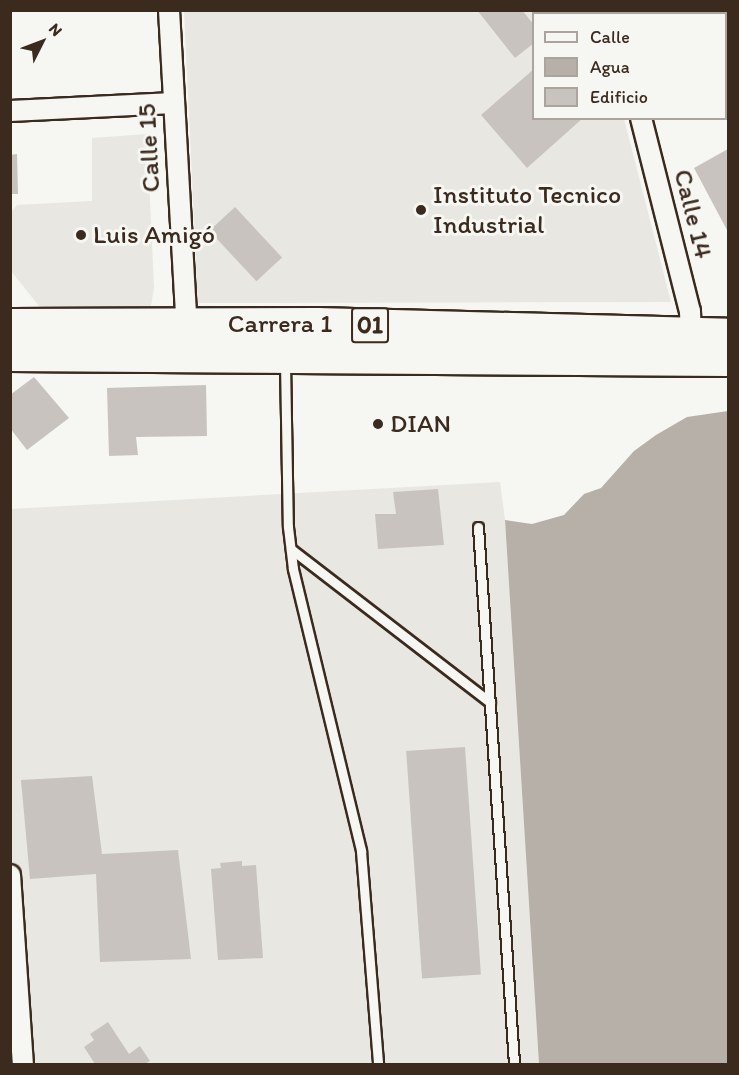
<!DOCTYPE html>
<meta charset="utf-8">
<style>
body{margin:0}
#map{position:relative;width:739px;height:1075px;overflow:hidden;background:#f6f6f2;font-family:Itim,sans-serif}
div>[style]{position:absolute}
.built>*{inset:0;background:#e8e7e2}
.water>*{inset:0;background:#b6b0a9}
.building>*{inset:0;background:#c8c3be;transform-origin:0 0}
.roads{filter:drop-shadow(2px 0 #3b2a1e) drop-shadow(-2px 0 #3b2a1e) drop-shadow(0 2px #3b2a1e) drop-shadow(0 -2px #3b2a1e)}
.lane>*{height:9px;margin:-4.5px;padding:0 4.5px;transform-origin:4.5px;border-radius:4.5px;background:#f6f6f2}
.street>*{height:20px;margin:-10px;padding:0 10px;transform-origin:10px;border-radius:10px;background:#f6f6f2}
.highway>*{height:33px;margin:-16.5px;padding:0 16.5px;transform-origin:16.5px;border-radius:16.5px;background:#f6f6f2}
.dots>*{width:16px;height:16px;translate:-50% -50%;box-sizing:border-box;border:3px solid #f6f6f2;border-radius:50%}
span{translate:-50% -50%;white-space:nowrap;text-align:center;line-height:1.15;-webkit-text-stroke:6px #f6f6f2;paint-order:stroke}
.shield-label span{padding:2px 4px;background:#f6f6f2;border:2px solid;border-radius:4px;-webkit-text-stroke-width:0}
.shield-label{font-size:24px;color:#3b2a1e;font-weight:700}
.street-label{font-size:26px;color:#3b2a1e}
.poi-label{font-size:26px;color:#3b2a1e}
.left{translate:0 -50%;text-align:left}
.frame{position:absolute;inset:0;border:12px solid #3b2a1e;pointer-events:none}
.legend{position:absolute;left:532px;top:12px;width:195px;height:108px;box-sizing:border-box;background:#f6f6f2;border:2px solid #aba49d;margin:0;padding:8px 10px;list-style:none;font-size:18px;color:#3b2a1e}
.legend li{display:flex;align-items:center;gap:12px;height:30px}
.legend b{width:30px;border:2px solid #aba49d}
.north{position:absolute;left:12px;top:12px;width:60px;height:60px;-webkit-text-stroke:4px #f6f6f2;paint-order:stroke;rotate:48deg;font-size:16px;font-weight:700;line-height:24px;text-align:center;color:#3b2a1e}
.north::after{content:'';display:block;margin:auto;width:21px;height:27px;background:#3b2a1e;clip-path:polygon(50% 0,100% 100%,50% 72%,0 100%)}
</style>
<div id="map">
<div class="built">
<div style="clip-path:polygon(184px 11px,597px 11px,598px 13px,534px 14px,534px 118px,624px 119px,671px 302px,198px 303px)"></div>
<div style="clip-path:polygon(147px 134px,154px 288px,151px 306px,43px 311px,11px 271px,11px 212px,17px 205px,92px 201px,92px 138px)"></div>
<div style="clip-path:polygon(500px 482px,505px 520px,539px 1064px,11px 1064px,11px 509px)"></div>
</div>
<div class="water">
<div style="clip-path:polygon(728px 411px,728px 1064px,539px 1064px,505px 520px,532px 524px,564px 515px,584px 494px,601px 488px,634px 451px,656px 435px,687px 417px)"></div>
</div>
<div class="building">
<div style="clip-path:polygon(477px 10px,522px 10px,534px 25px,534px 43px,515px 58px)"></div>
<div style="clip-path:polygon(694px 10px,725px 10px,721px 14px,690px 14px)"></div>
<div style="clip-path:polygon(534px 69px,534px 118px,583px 118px,527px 168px,481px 115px)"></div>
<div style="clip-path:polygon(728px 149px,728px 232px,694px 168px)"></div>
<div style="clip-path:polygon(17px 154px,18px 194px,10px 194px,10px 155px)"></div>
<div style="left:235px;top:207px;width:69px;height:35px;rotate:47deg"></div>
<div style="clip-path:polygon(34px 377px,69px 418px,27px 450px,10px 428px,10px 395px)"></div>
<div style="clip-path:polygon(206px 385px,207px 436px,136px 437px,138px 455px,109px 456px,107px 388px)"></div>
<div style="clip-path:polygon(438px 489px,444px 545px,378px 549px,375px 514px,396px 514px,393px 492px)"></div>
<div style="left:465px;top:747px;width:228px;height:59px;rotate:86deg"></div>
<div style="clip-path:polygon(92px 776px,102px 854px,178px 850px,191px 959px,100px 962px,96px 874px,30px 879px,21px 780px)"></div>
<div style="clip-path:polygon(242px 861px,242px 866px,256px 865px,263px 958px,218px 960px,211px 869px,221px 868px,220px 863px)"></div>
<div style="clip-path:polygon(108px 1022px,129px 1054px,140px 1046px,150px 1061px,145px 1064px,95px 1064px,84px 1047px,94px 1040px,90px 1034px)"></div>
</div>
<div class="roads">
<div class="lane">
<div style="left:285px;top:362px;width:165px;rotate:89deg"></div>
<div style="left:288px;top:527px;width:42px;rotate:83.2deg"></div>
<div style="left:293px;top:569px;width:290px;rotate:76.4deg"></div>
<div style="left:361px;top:851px;width:214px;rotate:85.4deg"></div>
<div style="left:478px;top:527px;width:538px;rotate:86.16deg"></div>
<div style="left:291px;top:549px;width:251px;rotate:37.6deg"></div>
</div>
<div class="street">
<div style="left:169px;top:10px;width:325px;rotate:86.8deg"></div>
<div style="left:613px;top:10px;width:4px;rotate:76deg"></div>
<div style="left:10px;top:111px;width:164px;rotate:-2.8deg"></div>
<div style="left:641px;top:118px;width:199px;rotate:75.8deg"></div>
<div style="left:690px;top:311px;width:33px;rotate:88deg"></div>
<div style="left:10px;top:875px;width:189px;rotate:86.1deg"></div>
</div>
<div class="highway">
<div style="left:10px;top:325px;width:307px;rotate:-0.2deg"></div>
<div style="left:317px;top:324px;width:411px;rotate:1.5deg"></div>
<div style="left:10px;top:354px;width:718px;rotate:0.4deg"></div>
</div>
</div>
<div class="dots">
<div style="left:421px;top:210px;background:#3b2a1e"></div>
<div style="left:81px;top:235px;background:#3b2a1e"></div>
<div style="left:378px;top:424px;background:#3b2a1e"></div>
</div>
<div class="shield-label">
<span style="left:370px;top:325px">01</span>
</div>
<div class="street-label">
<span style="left:149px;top:148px;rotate:-93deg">Calle 15</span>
<span style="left:693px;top:214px;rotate:76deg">Calle 14</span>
<span style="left:280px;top:324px">Carrera 1</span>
</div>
<div class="poi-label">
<span class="left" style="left:433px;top:210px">Instituto Tecnico<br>Industrial</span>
<span class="left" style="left:93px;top:235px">Luis Amigó</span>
<span class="left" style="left:390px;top:424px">DIAN</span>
</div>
<div class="frame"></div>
<ul class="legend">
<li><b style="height:8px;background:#f6f6f2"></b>Calle</li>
<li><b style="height:16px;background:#b6b0a9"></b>Agua</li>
<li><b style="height:16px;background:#c8c3be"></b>Edificio</li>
</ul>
<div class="north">N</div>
</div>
